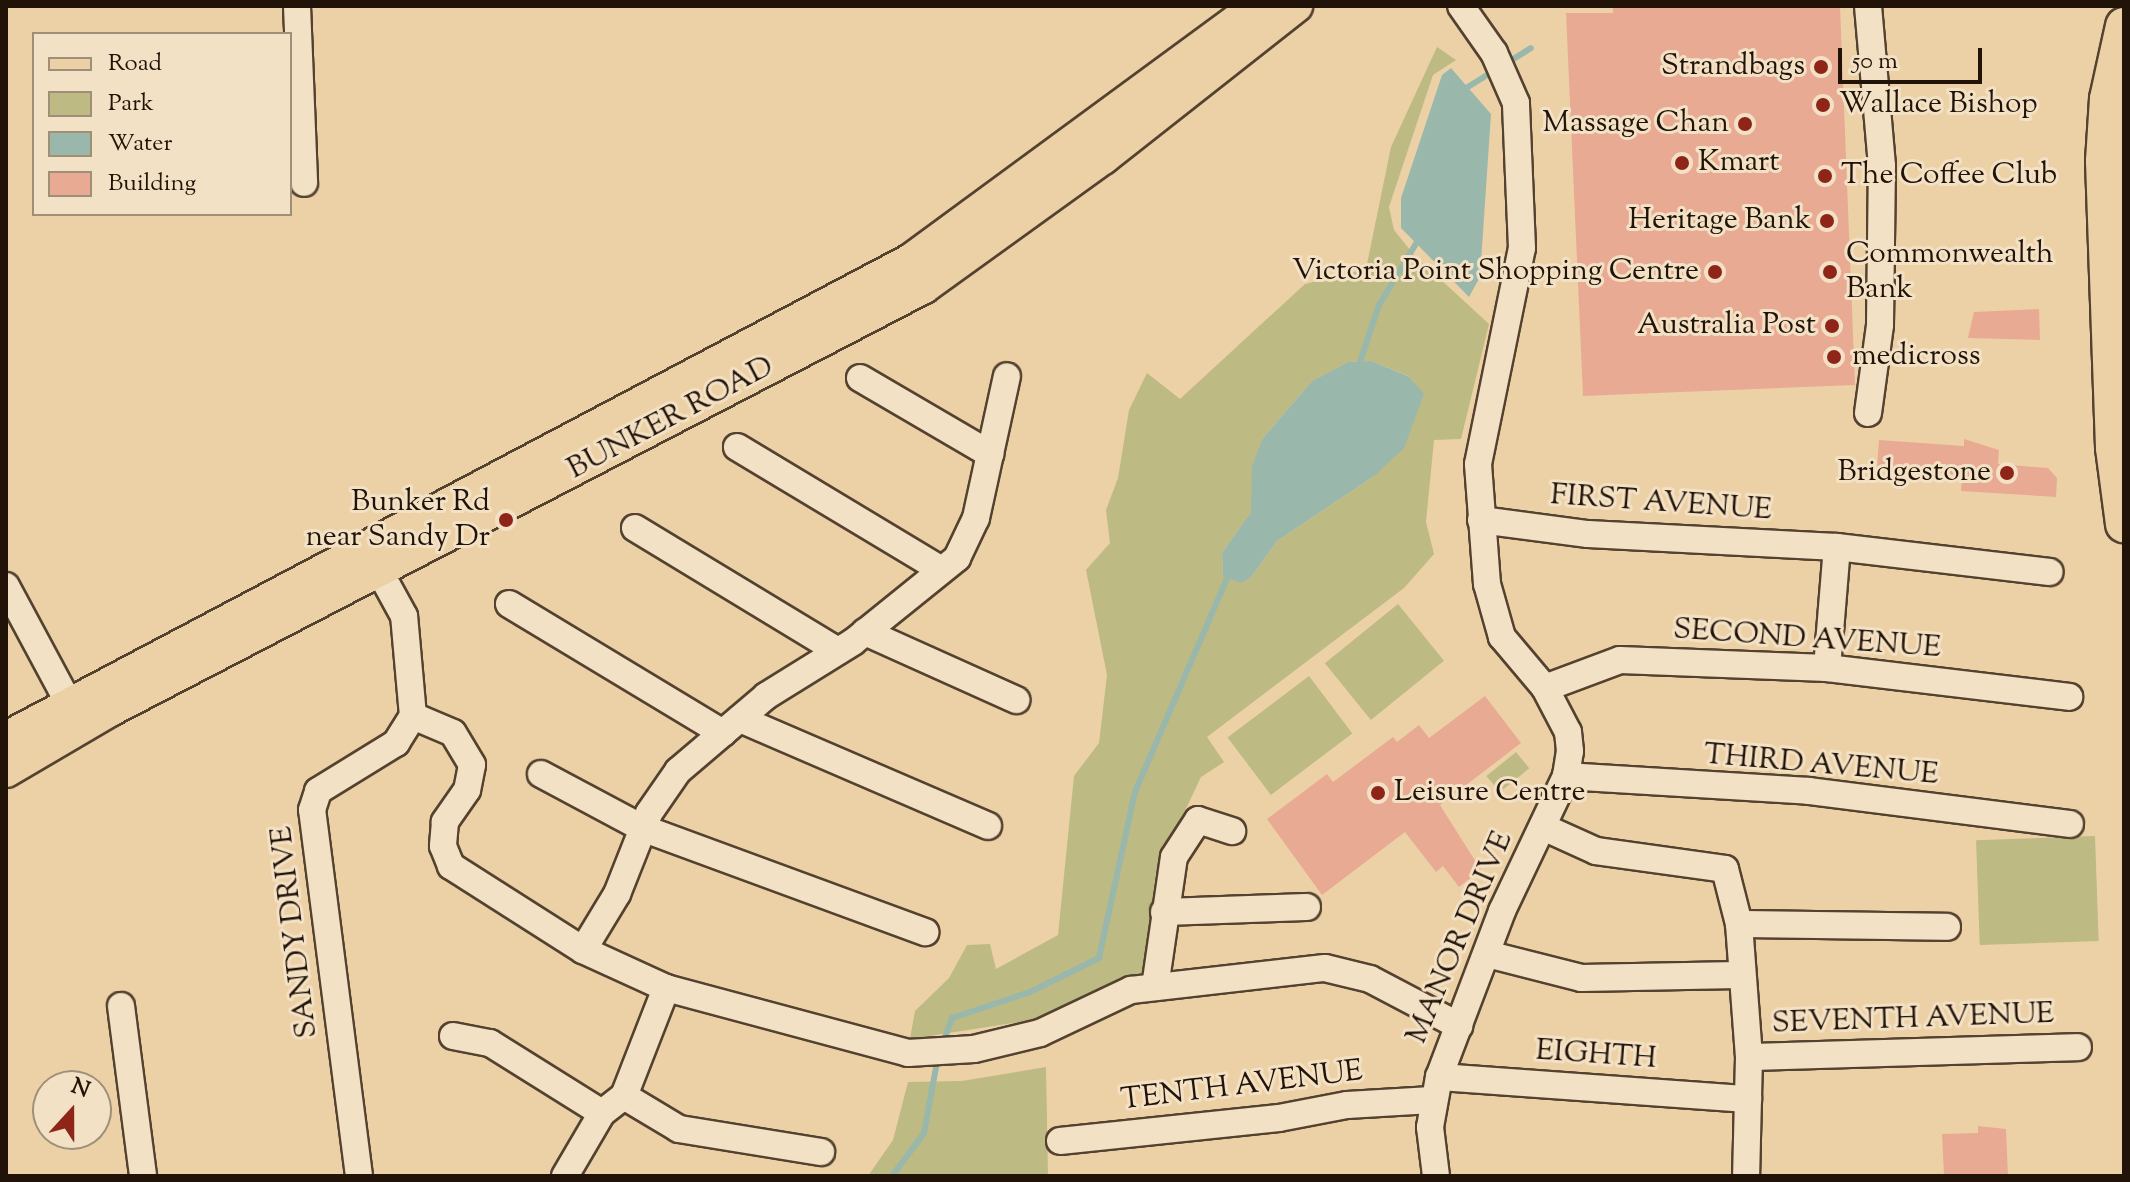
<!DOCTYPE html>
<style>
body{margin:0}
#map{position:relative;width:2130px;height:1182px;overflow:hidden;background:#edd1a6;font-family:"Sorts Mill Goudy",serif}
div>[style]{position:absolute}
.green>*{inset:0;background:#bdba83;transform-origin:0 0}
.water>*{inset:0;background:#9ab7ac}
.stream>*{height:6px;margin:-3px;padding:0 3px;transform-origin:3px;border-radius:3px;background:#9ab7ac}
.building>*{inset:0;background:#e9aa94}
.roads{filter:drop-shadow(2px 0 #544230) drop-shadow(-2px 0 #544230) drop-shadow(0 2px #544230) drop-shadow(0 -2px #544230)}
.minor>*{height:26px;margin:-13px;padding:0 13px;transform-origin:13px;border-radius:13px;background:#f3e1c5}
.major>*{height:32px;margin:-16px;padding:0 16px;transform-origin:16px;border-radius:16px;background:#edd1a6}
.highway>*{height:36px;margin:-18px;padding:0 18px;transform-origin:18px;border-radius:18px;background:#edd1a6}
.dots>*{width:22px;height:22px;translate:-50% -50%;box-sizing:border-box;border:4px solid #f3e1c5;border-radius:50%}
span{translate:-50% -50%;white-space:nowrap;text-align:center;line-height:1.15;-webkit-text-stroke:6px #f3e1c5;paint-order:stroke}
.poi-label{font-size:30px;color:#211308}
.right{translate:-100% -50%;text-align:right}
.left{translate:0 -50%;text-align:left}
.street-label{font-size:30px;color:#211308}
.frame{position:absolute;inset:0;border:8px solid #211308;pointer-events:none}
.legend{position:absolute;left:32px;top:32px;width:260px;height:184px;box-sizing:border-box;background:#f3e1c5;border:2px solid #9f8f79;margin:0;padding:10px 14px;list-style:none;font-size:24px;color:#211308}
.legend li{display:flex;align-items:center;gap:16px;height:40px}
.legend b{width:40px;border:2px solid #9f8f79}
.north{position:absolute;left:32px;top:1070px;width:80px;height:80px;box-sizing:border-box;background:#f3e1c5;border:2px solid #9f8f79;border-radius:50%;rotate:21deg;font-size:22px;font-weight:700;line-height:32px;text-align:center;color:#211308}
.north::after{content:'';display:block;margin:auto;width:28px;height:36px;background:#8f2418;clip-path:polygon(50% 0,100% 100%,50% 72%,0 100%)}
.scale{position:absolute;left:1838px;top:48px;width:144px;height:36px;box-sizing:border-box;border:4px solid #211308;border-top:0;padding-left:10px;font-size:24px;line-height:28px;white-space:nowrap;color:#211308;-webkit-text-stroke:6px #f3e1c5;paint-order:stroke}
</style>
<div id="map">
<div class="green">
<div style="clip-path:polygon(evenodd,1437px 47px,1456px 60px,1433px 75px,1389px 207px,1394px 230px,1414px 255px,1489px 324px,1461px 439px,1434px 440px,1426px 522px,1434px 554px,1404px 588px,1207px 737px,1224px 762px,1201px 777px,1156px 872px,1142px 976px,1033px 1020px,910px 1039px,915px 1011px,949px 978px,967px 945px,990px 944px,996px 969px,1058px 935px,1074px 776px,1099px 743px,1107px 675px,1086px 570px,1110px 543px,1106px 510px,1118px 478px,1129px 410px,1147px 373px,1180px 399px,1305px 284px,1366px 269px,1391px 147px,1437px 47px,1371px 361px,1409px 376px,1374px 476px,1277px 541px,1251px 577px,1223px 576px,1222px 553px,1251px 512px,1263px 438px,1312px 381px,1348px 362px,1371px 361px)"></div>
<div style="left:1398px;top:604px;width:73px;height:94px;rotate:51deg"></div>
<div style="left:1309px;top:676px;width:72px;height:102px;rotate:53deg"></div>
<div style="left:1516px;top:752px;width:21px;height:38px;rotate:51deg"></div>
<div style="left:2095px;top:836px;width:105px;height:119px;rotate:88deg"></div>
<div style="clip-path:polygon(1046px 1067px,1048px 1176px,868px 1176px,893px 1140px,908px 1082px,962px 1081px)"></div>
</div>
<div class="water">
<div style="clip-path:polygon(1451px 68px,1491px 114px,1480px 277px,1469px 297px,1401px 228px,1401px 198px,1442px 75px)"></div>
<div style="clip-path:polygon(1371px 361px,1408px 376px,1424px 394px,1404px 448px,1374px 476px,1277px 541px,1251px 577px,1241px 583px,1223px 576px,1222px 553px,1251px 512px,1252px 466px,1263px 438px,1312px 381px,1348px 362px)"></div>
</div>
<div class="stream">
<div style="left:1507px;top:63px;width:28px;rotate:-32deg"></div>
<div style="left:1463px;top:90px;width:36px;rotate:-32deg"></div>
<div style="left:1358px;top:368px;width:66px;rotate:-71.6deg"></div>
<div style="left:1379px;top:305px;width:74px;rotate:-58.9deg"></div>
<div style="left:943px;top:1043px;width:27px;rotate:-70deg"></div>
<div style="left:952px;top:1018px;width:82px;rotate:-18.4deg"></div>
<div style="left:1030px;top:992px;width:77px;rotate:-26.2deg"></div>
<div style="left:1099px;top:958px;width:170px;rotate:-77.8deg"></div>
<div style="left:1135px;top:792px;width:237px;rotate:-66.7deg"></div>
<div style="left:892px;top:1176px;width:54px;rotate:-53.3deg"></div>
<div style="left:924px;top:1133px;width:77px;rotate:-79.6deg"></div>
</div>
<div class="building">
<div style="clip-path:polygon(1613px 6px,1840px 6px,1855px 385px,1583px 396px,1566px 13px,1613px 13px)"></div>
<div style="clip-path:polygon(2039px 309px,2040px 340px,1968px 338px,1974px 312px)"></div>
<div style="clip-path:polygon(1964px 439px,1999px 450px,1998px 464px,2048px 468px,2057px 478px,2056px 497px,1961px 491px,1962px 475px,1877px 469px,1879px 440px,1964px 446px)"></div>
<div style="clip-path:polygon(1485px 696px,1521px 743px,1440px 805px,1481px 870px,1459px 887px,1443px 866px,1436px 872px,1405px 832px,1322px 895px,1267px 819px,1327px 774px,1333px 782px,1393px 737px,1397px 742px,1419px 725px,1429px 738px)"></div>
<div style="clip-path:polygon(1978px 1126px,2006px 1129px,2008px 1176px,1944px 1176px,1942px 1134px,1978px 1133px)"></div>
</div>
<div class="roads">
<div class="minor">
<div style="left:297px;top:6px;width:177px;rotate:87.7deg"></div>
<div style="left:860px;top:378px;width:151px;rotate:30.3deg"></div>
<div style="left:1868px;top:413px;width:89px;rotate:-82.2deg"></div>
<div style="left:1880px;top:325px;width:159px;rotate:-89.3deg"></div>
<div style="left:1882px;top:166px;width:161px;rotate:-95deg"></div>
<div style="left:737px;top:447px;width:237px;rotate:31deg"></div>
<div style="left:1481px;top:520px;width:108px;rotate:7.5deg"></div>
<div style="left:1588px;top:534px;width:249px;rotate:3deg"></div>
<div style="left:1837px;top:547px;width:214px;rotate:6.7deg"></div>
<div style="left:635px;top:528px;width:237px;rotate:31.2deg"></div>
<div style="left:6px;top:586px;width:152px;rotate:61.8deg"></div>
<div style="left:509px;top:604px;width:250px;rotate:31.1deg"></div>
<div style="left:865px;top:632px;width:166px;rotate:24.2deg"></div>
<div style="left:1827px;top:668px;width:121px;rotate:-85.3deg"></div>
<div style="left:1545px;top:688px;width:80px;rotate:-20.5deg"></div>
<div style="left:1620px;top:660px;width:207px;rotate:2.2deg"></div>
<div style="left:1827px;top:668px;width:244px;rotate:6.8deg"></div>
<div style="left:413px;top:716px;width:43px;rotate:23deg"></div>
<div style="left:453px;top:733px;width:37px;rotate:59deg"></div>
<div style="left:472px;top:765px;width:25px;rotate:101deg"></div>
<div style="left:467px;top:790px;width:39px;rotate:125deg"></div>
<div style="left:445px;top:822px;width:24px;rotate:95deg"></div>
<div style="left:443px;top:846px;width:22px;rotate:68deg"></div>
<div style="left:451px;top:866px;width:156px;rotate:32.5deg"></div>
<div style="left:583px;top:950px;width:91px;rotate:24.6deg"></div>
<div style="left:666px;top:988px;width:251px;rotate:15deg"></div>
<div style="left:908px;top:1053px;width:66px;rotate:-3.5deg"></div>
<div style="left:974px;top:1049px;width:68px;rotate:-13.6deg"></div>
<div style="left:1040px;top:1033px;width:101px;rotate:-25.3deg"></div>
<div style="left:1131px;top:990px;width:195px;rotate:-6.5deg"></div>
<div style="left:1325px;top:968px;width:46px;rotate:13.7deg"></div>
<div style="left:1370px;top:979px;width:101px;rotate:27.8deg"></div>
<div style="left:740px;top:719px;width:270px;rotate:23.3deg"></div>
<div style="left:541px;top:774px;width:115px;rotate:28.1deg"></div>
<div style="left:642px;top:828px;width:302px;rotate:20.2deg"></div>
<div style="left:1566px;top:776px;width:243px;rotate:3.5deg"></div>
<div style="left:1809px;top:791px;width:263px;rotate:7.2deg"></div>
<div style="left:1543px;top:827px;width:58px;rotate:24.4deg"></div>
<div style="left:1596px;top:851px;width:130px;rotate:7.9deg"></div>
<div style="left:1725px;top:869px;width:57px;rotate:75.7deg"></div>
<div style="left:1739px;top:924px;width:133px;rotate:85.7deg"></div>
<div style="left:1749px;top:1057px;width:119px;rotate:91.4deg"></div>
<div style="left:1164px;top:912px;width:143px;rotate:-2deg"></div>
<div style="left:1739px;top:924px;width:208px;rotate:0.8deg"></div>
<div style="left:583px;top:950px;width:66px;rotate:-58.7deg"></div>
<div style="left:617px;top:894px;width:87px;rotate:-68.4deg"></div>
<div style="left:649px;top:813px;width:51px;rotate:-55.4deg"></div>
<div style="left:678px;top:771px;width:116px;rotate:-40.4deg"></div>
<div style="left:766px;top:696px;width:102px;rotate:-31.8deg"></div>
<div style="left:853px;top:642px;width:134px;rotate:-38.9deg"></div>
<div style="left:957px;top:558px;width:44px;rotate:-64.6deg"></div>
<div style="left:976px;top:518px;width:145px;rotate:-77.7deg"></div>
<div style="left:1487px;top:954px;width:97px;rotate:14.3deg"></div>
<div style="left:1581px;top:978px;width:158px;rotate:-1.1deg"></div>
<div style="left:1155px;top:987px;width:131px;rotate:-81.7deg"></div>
<div style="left:1174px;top:857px;width:44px;rotate:-57deg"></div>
<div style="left:1198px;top:820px;width:36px;rotate:18deg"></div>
<div style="left:121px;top:1006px;width:171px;rotate:82.6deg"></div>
<div style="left:453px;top:1036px;width:38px;rotate:11deg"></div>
<div style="left:490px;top:1043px;width:132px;rotate:32deg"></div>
<div style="left:1749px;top:1057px;width:329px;rotate:-1.7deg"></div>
<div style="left:1439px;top:1077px;width:310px;rotate:4.1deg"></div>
<div style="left:624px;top:1096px;width:64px;rotate:31deg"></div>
<div style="left:679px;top:1129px;width:144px;rotate:9.2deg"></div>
<div style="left:1060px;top:1141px;width:220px;rotate:-6deg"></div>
<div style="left:1279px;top:1118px;width:69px;rotate:-10.8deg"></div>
<div style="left:1347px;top:1105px;width:85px;rotate:-3.4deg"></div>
<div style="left:359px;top:1176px;width:369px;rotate:-97.3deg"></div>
<div style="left:312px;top:810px;width:20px;rotate:-72deg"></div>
<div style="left:318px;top:791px;width:92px;rotate:-31.6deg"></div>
<div style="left:396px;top:743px;width:32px;rotate:-58deg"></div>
<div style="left:413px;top:716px;width:100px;rotate:-95.1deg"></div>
<div style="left:404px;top:616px;width:71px;rotate:-118.7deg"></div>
<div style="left:565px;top:1176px;width:73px;rotate:-59.6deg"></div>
<div style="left:602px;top:1113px;width:28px;rotate:-38deg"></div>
<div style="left:624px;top:1096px;width:116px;rotate:-68.7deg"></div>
<div style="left:1436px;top:1176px;width:49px;rotate:-97deg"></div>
<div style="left:1430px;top:1127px;width:51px;rotate:-79.8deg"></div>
<div style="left:1439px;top:1077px;width:178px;rotate:-69.2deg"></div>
<div style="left:1502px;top:911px;width:149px;rotate:-64.6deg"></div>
<div style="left:1566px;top:776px;width:25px;rotate:-81deg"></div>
<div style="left:1570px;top:751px;width:19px;rotate:-96deg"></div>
<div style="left:1568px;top:732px;width:50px;rotate:-117.6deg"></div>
<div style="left:1545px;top:688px;width:67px;rotate:-130.1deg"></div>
<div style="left:1502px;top:637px;width:55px;rotate:-105.8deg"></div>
<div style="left:1487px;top:584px;width:120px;rotate:-94.3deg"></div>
<div style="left:1478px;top:464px;width:220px;rotate:-78.5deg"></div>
<div style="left:1522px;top:248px;width:145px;rotate:-92.4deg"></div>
<div style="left:1516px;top:103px;width:55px;rotate:-113.7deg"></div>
<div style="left:1494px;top:53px;width:57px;rotate:-125.1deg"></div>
</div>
<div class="major">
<div style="left:6px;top:738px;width:1023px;rotate:-27.84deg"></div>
<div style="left:911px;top:260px;width:429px;rotate:-36.3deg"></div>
<div style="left:6px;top:771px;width:121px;rotate:-30.4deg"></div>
<div style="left:110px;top:710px;width:917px;rotate:-27.46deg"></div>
<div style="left:924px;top:287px;width:221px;rotate:-35.8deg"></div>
<div style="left:1103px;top:158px;width:246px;rotate:-38.2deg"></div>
</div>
<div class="highway">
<div style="left:2124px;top:26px;width:75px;rotate:102.4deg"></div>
<div style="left:2108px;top:99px;width:62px;rotate:93.7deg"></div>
<div style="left:2104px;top:161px;width:287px;rotate:88deg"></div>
<div style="left:2114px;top:448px;width:77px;rotate:82.5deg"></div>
</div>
</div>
<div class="dots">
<div style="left:1821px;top:67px;background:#8f2418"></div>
<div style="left:1823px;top:105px;background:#8f2418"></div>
<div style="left:1745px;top:124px;background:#8f2418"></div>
<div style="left:1682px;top:163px;background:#8f2418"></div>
<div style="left:1825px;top:176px;background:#8f2418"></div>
<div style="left:1827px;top:221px;background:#8f2418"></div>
<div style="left:1715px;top:272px;background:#8f2418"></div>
<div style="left:1830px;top:272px;background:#8f2418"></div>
<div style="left:1832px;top:326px;background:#8f2418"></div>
<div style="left:1834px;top:357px;background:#8f2418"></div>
<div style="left:2007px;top:473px;background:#8f2418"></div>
<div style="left:506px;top:520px;background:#8f2418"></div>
<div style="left:1378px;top:793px;background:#8f2418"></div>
</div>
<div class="poi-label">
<span class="right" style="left:1805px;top:67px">Strandbags</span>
<span class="left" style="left:1839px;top:105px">Wallace Bishop</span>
<span class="right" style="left:1729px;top:124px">Massage Chan</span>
<span class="left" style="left:1698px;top:163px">Kmart</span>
<span class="left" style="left:1841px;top:176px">The Coffee Club</span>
<span class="right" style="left:1811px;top:221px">Heritage Bank</span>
<span class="left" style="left:1846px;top:272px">Commonwealth<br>Bank</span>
<span class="right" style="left:1699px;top:272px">Victoria Point Shopping Centre</span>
<span class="right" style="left:1816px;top:326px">Australia Post</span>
<span class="left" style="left:1852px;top:357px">medicross</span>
<span class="right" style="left:1991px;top:473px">Bridgestone</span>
<span class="right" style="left:490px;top:520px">Bunker Rd<br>near Sandy Dr</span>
<span class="left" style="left:1394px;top:793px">Leisure Centre</span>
</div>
<div class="street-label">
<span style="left:671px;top:419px;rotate:-28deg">BUNKER ROAD</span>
<span style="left:1661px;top:504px;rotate:4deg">FIRST AVENUE</span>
<span style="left:1807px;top:640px;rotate:4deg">SECOND AVENUE</span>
<span style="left:1821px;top:766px;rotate:5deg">THIRD AVENUE</span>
<span style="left:296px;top:932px;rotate:-97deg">SANDY DRIVE</span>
<span style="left:1461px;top:938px;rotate:-67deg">MANOR DRIVE</span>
<span style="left:1913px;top:1020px;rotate:-2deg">SEVENTH AVENUE</span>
<span style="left:1596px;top:1056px;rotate:4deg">EIGHTH</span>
<span style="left:1242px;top:1087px;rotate:-7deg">TENTH AVENUE</span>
</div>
<div class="frame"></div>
<ul class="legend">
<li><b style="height:10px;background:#edd1a6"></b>Road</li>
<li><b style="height:22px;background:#bdba83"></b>Park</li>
<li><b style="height:22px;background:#9ab7ac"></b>Water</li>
<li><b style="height:22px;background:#e9aa94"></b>Building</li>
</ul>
<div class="north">N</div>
<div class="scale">50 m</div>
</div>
